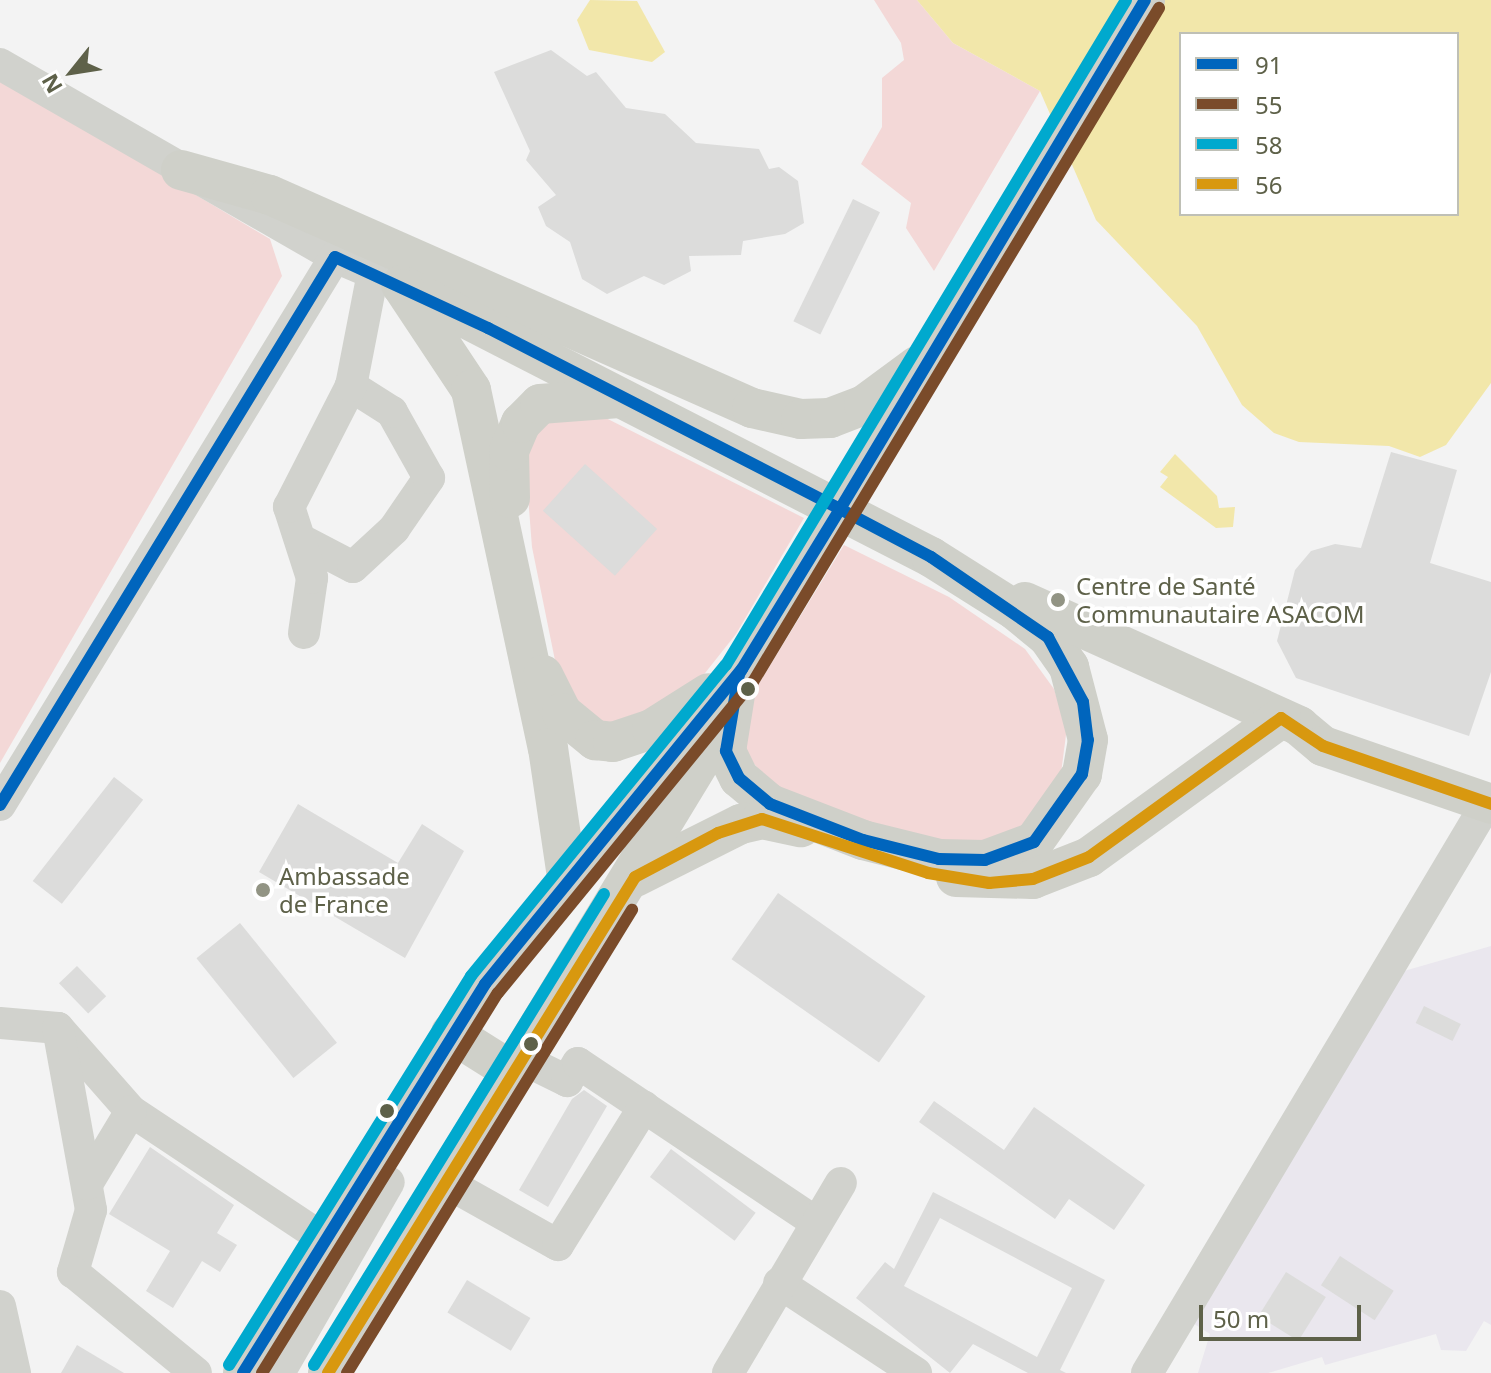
<!DOCTYPE html>
<meta charset="utf-8">
<style>
body{margin:0}
#map{position:relative;width:1491px;height:1373px;overflow:hidden;background:#f3f3f3;font-family:"Noto Sans",sans-serif}
div>[style]{position:absolute}
.commercial>*{inset:0;background:#eae7ee}
.green>*{inset:0;background:#f3d8d7}
.water>*{inset:0;background:#f2e7aa}
.building>*{inset:0;background:#dcdcdb;transform-origin:0 0}
.minor>*{height:32px;margin:-16px;padding:0 16px;transform-origin:16px;border-radius:16px;background:#d1d2cd}
.major>*{height:40px;margin:-20px;padding:0 20px;transform-origin:20px;border-radius:20px;background:#cfd0c9}
.bus-1>*{height:12px;margin:-6px;padding:0 6px;transform-origin:6px;border-radius:6px;background:#0065bd}
.bus-2>*{height:12px;margin:-6px;padding:0 6px;transform-origin:6px;border-radius:6px;background:#7a4b2a}
.bus-3>*{height:12px;margin:-6px;padding:0 6px;transform-origin:6px;border-radius:6px;background:#00a9ce}
.bus-4>*{height:12px;margin:-6px;padding:0 6px;transform-origin:6px;border-radius:6px;background:#d8980f}
.dots>*{width:22px;height:22px;translate:-50% -50%;box-sizing:border-box;border:4px solid #fff;border-radius:50%}
span{translate:-50% -50%;white-space:nowrap;text-align:center;line-height:1.15;-webkit-text-stroke:7px #fff;paint-order:stroke}
.poi-label{font-size:24px;color:#5e6149}
.left{translate:0 -50%;text-align:left}
.legend{position:absolute;left:1179px;top:32px;width:280px;height:184px;box-sizing:border-box;background:#fff;border:2px solid #bfc0b6;margin:0;padding:10px 14px;list-style:none;font-size:24px;color:#5e6149}
.legend li{display:flex;align-items:center;gap:16px;height:40px}
.legend b{width:40px;border:2px solid #bfc0b6}
.north{position:absolute;left:32px;top:32px;width:80px;height:80px;-webkit-text-stroke:6px #fff;paint-order:stroke;rotate:240deg;font-size:22px;font-weight:700;line-height:32px;text-align:center;color:#5e6149}
.north::after{content:'';display:block;margin:auto;width:28px;height:36px;background:#5e6149;clip-path:polygon(50% 0,100% 100%,50% 72%,0 100%)}
.scale{position:absolute;left:1199px;top:1305px;width:162px;height:36px;box-sizing:border-box;border:4px solid #5e6149;border-top:0;padding-left:10px;font-size:24px;line-height:28px;white-space:nowrap;color:#5e6149;-webkit-text-stroke:6px #fff;paint-order:stroke}
</style>
<div id="map">
<div class="commercial">
<div style="clip-path:polygon(1491px 946px,1491px 1325px,1484px 1321px,1466px 1351px,1441px 1350px,1436px 1334px,1325px 1365px,1322px 1357px,1268px 1373px,1198px 1373px,1210px 1334px,1188px 1320px,1404px 971px)"></div>
</div>
<div class="green">
<div style="clip-path:polygon(874px 0,917px 0,953px 43px,1040px 91px,934px 271px,906px 228px,911px 203px,861px 164px,882px 127px,882px 78px,904px 60px,901px 43px)"></div>
<div style="clip-path:polygon(0 78px,270px 239px,282px 276px,0 763px)"></div>
<div style="clip-path:polygon(586px 408px,804px 518px,736px 634px,694px 687px,622px 730px,594px 729px,560px 685px,532px 547px,526px 470px,533px 433px,550px 416px)"></div>
<div style="clip-path:polygon(844px 545px,949px 597px,1025px 649px,1054px 689px,1067px 727px,1060px 781px,1029px 829px,979px 850px,936px 844px,777px 792px,746px 754px,747px 703px)"></div>
</div>
<div class="water">
<div style="clip-path:polygon(590px 0,637px 1px,665px 52px,652px 62px,589px 50px,577px 20px)"></div>
<div style="clip-path:polygon(evenodd,917px 0,1491px 0,1491px 383px,1446px 445px,1420px 457px,1389px 446px,1299px 442px,1274px 433px,1242px 405px,1197px 326px,1096px 220px,1040px 91px,953px 43px,917px 0,1181px 34px,1457px 34px,1457px 214px,1181px 214px,1181px 34px)"></div>
<div style="clip-path:polygon(1175px 454px,1217px 496px,1219px 508px,1235px 507px,1233px 527px,1216px 528px,1160px 487px,1168px 477px,1160px 472px)"></div>
</div>
<div class="building">
<div style="clip-path:polygon(551px 50px,587px 76px,596px 72px,626px 108px,665px 114px,696px 143px,759px 149px,769px 169px,779px 167px,798px 181px,804px 223px,785px 234px,743px 241px,741px 255px,689px 256px,691px 271px,664px 285px,644px 276px,607px 294px,582px 279px,570px 242px,546px 226px,538px 207px,556px 195px,526px 160px,530px 151px,494px 72px)"></div>
<div style="left:853px;top:199px;width:30px;height:136px;rotate:26deg"></div>
<div style="clip-path:polygon(1391px 452px,1457px 470px,1430px 563px,1491px 582px,1491px 672px,1469px 736px,1296px 678px,1277px 641px,1295px 570px,1311px 551px,1335px 544px,1361px 548px)"></div>
<div style="left:585px;top:464px;width:97px;height:63px;rotate:42deg"></div>
<div style="left:114px;top:777px;width:37px;height:132px;rotate:38deg"></div>
<div style="clip-path:polygon(298px 804px,398px 863px,422px 824px,464px 851px,405px 958px,259px 872px)"></div>
<div style="left:778px;top:893px;width:180px;height:81px;rotate:35deg"></div>
<div style="left:240px;top:923px;width:154px;height:56px;rotate:51deg"></div>
<div style="left:77px;top:966px;width:42px;height:25px;rotate:46deg"></div>
<div style="left:1424px;top:1006px;width:41px;height:19px;rotate:26deg"></div>
<div style="clip-path:polygon(584px 1090px,607px 1106px,548px 1207px,519px 1190px,572px 1099px)"></div>
<div style="clip-path:polygon(934px 1101px,1004px 1150px,1034px 1107px,1145px 1185px,1114px 1230px,1069px 1199px,1055px 1219px,919px 1122px)"></div>
<div style="clip-path:polygon(150px 1147px,234px 1205px,217px 1233px,237px 1245px,220px 1272px,202px 1261px,173px 1308px,146px 1291px,170px 1251px,109px 1214px)"></div>
<div style="left:671px;top:1149px;width:106px;height:35px;rotate:37deg"></div>
<div style="clip-path:polygon(evenodd,933px 1192px,1105px 1280px,1060px 1370px,1066px 1373px,1028px 1373px,973px 1344px,950px 1373px,856px 1298px,885px 1262px,894px 1269px,933px 1192px,940px 1218px,1072px 1288px,1037px 1357px,904px 1286px,940px 1218px)"></div>
<div style="left:1340px;top:1256px;width:64px;height:35px;rotate:33deg"></div>
<div style="left:1286px;top:1272px;width:47px;height:52px;rotate:32deg"></div>
<div style="left:467px;top:1280px;width:74px;height:38px;rotate:31deg"></div>
<div style="clip-path:polygon(77px 1345px,124px 1373px,61px 1373px)"></div>
</div>
<div class="minor">
<div style="left:0;top:64px;width:387px;rotate:29.9deg"></div>
<div style="left:335px;top:257px;width:72px;rotate:23deg"></div>
<div style="left:305px;top:542px;width:54px;rotate:27.5deg"></div>
<div style="left:353px;top:567px;width:56px;rotate:-42.8deg"></div>
<div style="left:394px;top:529px;width:62px;rotate:-55.5deg"></div>
<div style="left:429px;top:478px;width:76px;rotate:-119.3deg"></div>
<div style="left:392px;top:412px;width:49px;rotate:-147.6deg"></div>
<div style="left:304px;top:633px;width:56px;rotate:-81.7deg"></div>
<div style="left:312px;top:578px;width:75px;rotate:-107.9deg"></div>
<div style="left:289px;top:507px;width:136px;rotate:-62.9deg"></div>
<div style="left:351px;top:386px;width:115px;rotate:-79deg"></div>
<div style="left:0;top:805px;width:642px;rotate:-58.56deg"></div>
<div style="left:0;top:1023px;width:58px;rotate:4.9deg"></div>
<div style="left:58px;top:1028px;width:111px;rotate:48.7deg"></div>
<div style="left:131px;top:1111px;width:233px;rotate:33.6deg"></div>
<div style="left:58px;top:1028px;width:185px;rotate:79.7deg"></div>
<div style="left:91px;top:1210px;width:65px;rotate:106.2deg"></div>
<div style="left:73px;top:1272px;width:159px;rotate:39.4deg"></div>
<div style="left:518px;top:1057px;width:55px;rotate:26.1deg"></div>
<div style="left:567px;top:1081px;width:21px;rotate:-59deg"></div>
<div style="left:578px;top:1063px;width:284px;rotate:33.8deg"></div>
<div style="left:442px;top:1180px;width:133px;rotate:29.3deg"></div>
<div style="left:558px;top:1245px;width:163px;rotate:-58.1deg"></div>
<div style="left:87px;top:1184px;width:85px;rotate:-58.9deg"></div>
<div style="left:779px;top:1283px;width:164px;rotate:33.3deg"></div>
<div style="left:0;top:1306px;width:69px;rotate:77.4deg"></div>
<div style="left:279px;top:1373px;width:220px;rotate:-60.1deg"></div>
<div style="left:728px;top:1373px;width:221px;rotate:-59.3deg"></div>
<div style="left:1147px;top:1373px;width:664px;rotate:-59.18deg"></div>
</div>
<div class="major">
<div style="left:181px;top:170px;width:92px;rotate:15.7deg"></div>
<div style="left:270px;top:195px;width:527px;rotate:23.84deg"></div>
<div style="left:752px;top:408px;width:50px;rotate:12.7deg"></div>
<div style="left:801px;top:419px;width:29px;rotate:-2deg"></div>
<div style="left:830px;top:418px;width:36px;rotate:-21deg"></div>
<div style="left:864px;top:405px;width:66px;rotate:-36.3deg"></div>
<div style="left:401px;top:285px;width:596px;rotate:27.17deg"></div>
<div style="left:931px;top:557px;width:99px;rotate:32.2deg"></div>
<div style="left:1015px;top:610px;width:43px;rotate:39.3deg"></div>
<div style="left:1048px;top:637px;width:37px;rotate:55deg"></div>
<div style="left:1069px;top:667px;width:75px;rotate:75.4deg"></div>
<div style="left:1088px;top:740px;width:35px;rotate:100deg"></div>
<div style="left:1082px;top:774px;width:83px;rotate:125.2deg"></div>
<div style="left:1034px;top:842px;width:52px;rotate:159.8deg"></div>
<div style="left:985px;top:860px;width:46px;rotate:-178.8deg"></div>
<div style="left:939px;top:859px;width:78px;rotate:-166deg"></div>
<div style="left:863px;top:840px;width:100px;rotate:-158.8deg"></div>
<div style="left:770px;top:804px;width:40px;rotate:-140deg"></div>
<div style="left:739px;top:778px;width:30px;rotate:-116deg"></div>
<div style="left:726px;top:751px;width:70px;rotate:-80.9deg"></div>
<div style="left:404px;top:289px;width:121px;rotate:56.4deg"></div>
<div style="left:471px;top:390px;width:366px;rotate:77.9deg"></div>
<div style="left:548px;top:748px;width:137px;rotate:81.6deg"></div>
<div style="left:510px;top:498px;width:47px;rotate:-91.2deg"></div>
<div style="left:509px;top:451px;width:30px;rotate:-67deg"></div>
<div style="left:521px;top:423px;width:27px;rotate:-45deg"></div>
<div style="left:540px;top:404px;width:79px;rotate:-4.3deg"></div>
<div style="left:1025px;top:602px;width:301px;rotate:24.3deg"></div>
<div style="left:1299px;top:726px;width:31px;rotate:40deg"></div>
<div style="left:1323px;top:746px;width:178px;rotate:19deg"></div>
<div style="left:543px;top:675px;width:42px;rotate:63.4deg"></div>
<div style="left:562px;top:713px;width:43px;rotate:39.3deg"></div>
<div style="left:595px;top:740px;width:18px;rotate:6deg"></div>
<div style="left:613px;top:742px;width:41px;rotate:-18.4deg"></div>
<div style="left:652px;top:729px;width:67px;rotate:-32.3deg"></div>
<div style="left:635px;top:877px;width:119px;rotate:-26.6deg"></div>
<div style="left:741px;top:824px;width:22px;rotate:-13deg"></div>
<div style="left:762px;top:819px;width:40px;rotate:12deg"></div>
<div style="left:956px;top:877px;width:77px;rotate:1.5deg"></div>
<div style="left:1033px;top:879px;width:60px;rotate:-21.4deg"></div>
<div style="left:1089px;top:857px;width:237px;rotate:-35.9deg"></div>
<div style="left:451px;top:1033px;width:70px;rotate:32.1deg"></div>
<div style="left:243px;top:1373px;width:458px;rotate:-58.1deg"></div>
<div style="left:485px;top:984px;width:401px;rotate:-50.7deg"></div>
<div style="left:739px;top:674px;width:787px;rotate:-58.94deg"></div>
<div style="left:328px;top:1373px;width:756px;rotate:-58.69deg"></div>
</div>
<div class="bus-1">
<div style="left:840px;top:509px;width:103px;rotate:27.8deg"></div>
<div style="left:931px;top:557px;width:142px;rotate:34.4deg"></div>
<div style="left:1048px;top:637px;width:74px;rotate:61.7deg"></div>
<div style="left:1083px;top:702px;width:38px;rotate:83deg"></div>
<div style="left:1088px;top:740px;width:35px;rotate:100deg"></div>
<div style="left:1082px;top:774px;width:83px;rotate:125.2deg"></div>
<div style="left:1034px;top:842px;width:52px;rotate:159.8deg"></div>
<div style="left:985px;top:860px;width:46px;rotate:-178.8deg"></div>
<div style="left:939px;top:859px;width:78px;rotate:-166deg"></div>
<div style="left:863px;top:840px;width:100px;rotate:-158.8deg"></div>
<div style="left:770px;top:804px;width:40px;rotate:-140deg"></div>
<div style="left:739px;top:778px;width:30px;rotate:-116deg"></div>
<div style="left:726px;top:751px;width:78px;rotate:-80.4deg"></div>
<div style="left:739px;top:674px;width:193px;rotate:-58.5deg"></div>
<div style="left:840px;top:509px;width:593px;rotate:-59.07deg"></div>
<div style="left:0;top:805px;width:642px;rotate:-58.56deg"></div>
<div style="left:335px;top:257px;width:169px;rotate:24.9deg"></div>
<div style="left:488px;top:328px;width:396px;rotate:27.2deg"></div>
<div style="left:243px;top:1373px;width:458px;rotate:-58.1deg"></div>
<div style="left:485px;top:984px;width:407px;rotate:-50.8deg"></div>
</div>
<div class="bus-2">
<div style="left:262px;top:1373px;width:447px;rotate:-58.2deg"></div>
<div style="left:498px;top:993px;width:402px;rotate:-50.7deg"></div>
<div style="left:753px;top:682px;width:787px;rotate:-58.94deg"></div>
<div style="left:347px;top:1373px;width:544px;rotate:-58.39deg"></div>
</div>
<div class="bus-3">
<div style="left:229px;top:1365px;width:458px;rotate:-58.1deg"></div>
<div style="left:471px;top:976px;width:402px;rotate:-50.7deg"></div>
<div style="left:726px;top:665px;width:776px;rotate:-58.97deg"></div>
<div style="left:314px;top:1365px;width:553px;rotate:-58.38deg"></div>
</div>
<div class="bus-4">
<div style="left:328px;top:1373px;width:583px;rotate:-58.24deg"></div>
<div style="left:635px;top:877px;width:94px;rotate:-27.9deg"></div>
<div style="left:718px;top:833px;width:46px;rotate:-17.7deg"></div>
<div style="left:762px;top:819px;width:175px;rotate:18deg"></div>
<div style="left:928px;top:873px;width:62px;rotate:9.3deg"></div>
<div style="left:989px;top:883px;width:44px;rotate:-5.2deg"></div>
<div style="left:1033px;top:879px;width:60px;rotate:-21.4deg"></div>
<div style="left:1089px;top:857px;width:237px;rotate:-35.9deg"></div>
<div style="left:1281px;top:718px;width:50px;rotate:33.7deg"></div>
<div style="left:1323px;top:746px;width:178px;rotate:19deg"></div>
</div>
<div class="dots">
<div style="left:1058px;top:600px;background:#929484"></div>
<div style="left:748px;top:689px;background:#5e6149"></div>
<div style="left:263px;top:890px;background:#929484"></div>
<div style="left:531px;top:1044px;background:#5e6149"></div>
<div style="left:387px;top:1111px;background:#5e6149"></div>
</div>
<div class="poi-label">
<span class="left" style="left:1076px;top:600px">Centre de Santé<br>Communautaire ASACOM</span>
<span class="left" style="left:279px;top:890px">Ambassade<br>de France</span>
</div>
<ul class="legend">
<li><b style="height:10px;background:#0065bd"></b>91</li>
<li><b style="height:10px;background:#7a4b2a"></b>55</li>
<li><b style="height:10px;background:#00a9ce"></b>58</li>
<li><b style="height:10px;background:#d8980f"></b>56</li>
</ul>
<div class="north">N</div>
<div class="scale">50 m</div>
</div>
